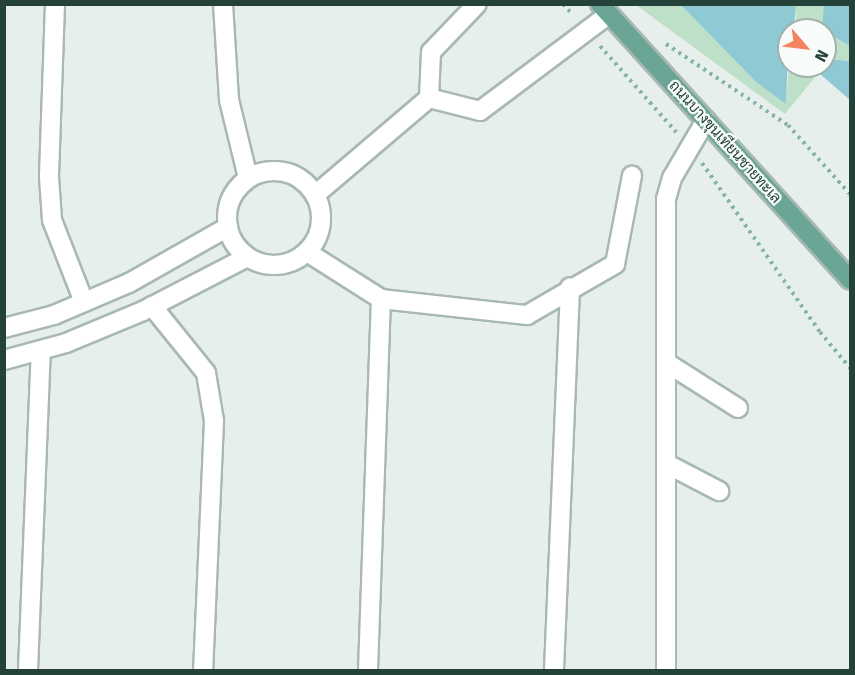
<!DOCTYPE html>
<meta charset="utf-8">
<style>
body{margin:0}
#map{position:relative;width:855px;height:675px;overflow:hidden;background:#e6efeb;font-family:"Fira Sans",Sarabun,sans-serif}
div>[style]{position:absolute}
.green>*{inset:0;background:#bfe0c8;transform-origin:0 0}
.water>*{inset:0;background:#8ec9d4}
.path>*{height:4px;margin-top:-2px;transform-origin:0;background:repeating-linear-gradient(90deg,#86b3a5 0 3px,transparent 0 7.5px)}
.roads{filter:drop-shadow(2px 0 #a8b8b2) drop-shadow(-2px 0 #a8b8b2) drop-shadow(0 2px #a8b8b2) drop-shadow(0 -2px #a8b8b2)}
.minor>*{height:18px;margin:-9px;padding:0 9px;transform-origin:9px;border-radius:9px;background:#fff}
.minor>.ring{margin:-9px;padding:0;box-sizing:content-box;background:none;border:18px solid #fff;border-radius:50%}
.major>*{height:18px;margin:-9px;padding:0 9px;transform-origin:9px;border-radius:9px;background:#6aa596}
span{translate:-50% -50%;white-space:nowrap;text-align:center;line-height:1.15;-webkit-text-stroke:4.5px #f7fbf9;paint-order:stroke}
.street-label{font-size:15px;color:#24423a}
.frame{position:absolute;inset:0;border:6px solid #24423a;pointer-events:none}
.north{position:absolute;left:777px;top:18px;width:60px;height:60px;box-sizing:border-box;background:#f7fbf9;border:2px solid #a3b1ad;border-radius:50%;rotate:118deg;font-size:16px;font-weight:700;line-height:24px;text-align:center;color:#24423a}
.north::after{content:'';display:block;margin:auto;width:21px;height:27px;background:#f4845f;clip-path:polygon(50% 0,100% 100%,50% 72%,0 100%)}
</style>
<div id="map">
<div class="green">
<div style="clip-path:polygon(636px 5px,681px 5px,756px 82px,786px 103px,789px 66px,824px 66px,785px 114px)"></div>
<div style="left:796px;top:5px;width:28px;height:25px"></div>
<div style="clip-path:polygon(825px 32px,850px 46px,850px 61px,828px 59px,825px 65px)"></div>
</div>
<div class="water">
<div style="clip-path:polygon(681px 5px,796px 5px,794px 30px,789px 30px,786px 104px,756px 82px)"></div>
<div style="clip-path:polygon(824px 5px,850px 5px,850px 46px,822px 30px)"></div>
<div style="clip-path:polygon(828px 59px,850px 61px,850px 100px,820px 74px)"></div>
</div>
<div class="path">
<div style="left:563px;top:4px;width:15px;rotate:48deg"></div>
<div style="left:666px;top:44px;width:146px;rotate:33.6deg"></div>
<div style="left:788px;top:125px;width:93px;rotate:48.1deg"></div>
<div style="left:600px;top:46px;width:115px;rotate:48.5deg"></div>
<div style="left:702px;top:163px;width:206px;rotate:55.1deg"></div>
<div style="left:820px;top:332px;width:47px;rotate:50.2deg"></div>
</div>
<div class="roads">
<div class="minor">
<div style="left:55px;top:4px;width:173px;rotate:92deg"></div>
<div style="left:49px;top:177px;width:43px;rotate:86deg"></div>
<div style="left:52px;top:220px;width:88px;rotate:68.7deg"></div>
<div style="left:223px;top:4px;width:96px;rotate:86.4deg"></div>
<div style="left:229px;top:100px;width:80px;rotate:76.3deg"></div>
<div style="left:429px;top:98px;width:53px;rotate:14.3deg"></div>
<div style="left:480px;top:111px;width:161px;rotate:-36.9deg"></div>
<div class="ring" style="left:227px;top:171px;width:76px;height:76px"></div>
<div style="left:315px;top:195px;width:150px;rotate:-40.4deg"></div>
<div style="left:429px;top:98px;width:46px;rotate:-87.5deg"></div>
<div style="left:431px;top:52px;width:66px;rotate:-46.2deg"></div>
<div style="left:307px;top:252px;width:88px;rotate:32.4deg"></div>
<div style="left:381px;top:299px;width:147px;rotate:6.3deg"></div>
<div style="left:527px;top:315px;width:102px;rotate:-30.1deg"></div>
<div style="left:615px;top:264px;width:90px;rotate:-79.1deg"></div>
<div style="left:152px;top:306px;width:86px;rotate:51.1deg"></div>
<div style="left:206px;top:373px;width:49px;rotate:80.5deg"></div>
<div style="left:214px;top:421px;width:249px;rotate:92.5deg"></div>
<div style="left:4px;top:328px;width:52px;rotate:-14.6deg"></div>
<div style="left:54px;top:315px;width:82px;rotate:-23.1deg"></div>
<div style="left:129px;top:283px;width:114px;rotate:-29.5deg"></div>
<div style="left:4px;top:360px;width:64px;rotate:-15.3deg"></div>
<div style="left:66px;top:343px;width:83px;rotate:-22.6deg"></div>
<div style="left:143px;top:311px;width:117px;rotate:-27.4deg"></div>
<div style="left:667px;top:363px;width:84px;rotate:32.4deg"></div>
<div style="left:667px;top:464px;width:59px;rotate:27.4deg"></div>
<div style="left:28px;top:670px;width:320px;rotate:-87.7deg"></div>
<div style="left:368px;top:670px;width:371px;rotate:-88deg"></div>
<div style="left:554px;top:670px;width:383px;rotate:-87.6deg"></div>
<div style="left:666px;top:670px;width:471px;rotate:-90deg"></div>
<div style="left:666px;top:199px;width:22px;rotate:-74deg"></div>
<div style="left:672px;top:178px;width:67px;rotate:-59.6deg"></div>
</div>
<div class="major">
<div style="left:600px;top:4px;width:372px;rotate:47.8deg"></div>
</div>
</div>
<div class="street-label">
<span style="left:725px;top:142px;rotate:48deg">ถนนบางขุนเทียนชายทะเล</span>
</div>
<div class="frame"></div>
<div class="north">N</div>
</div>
